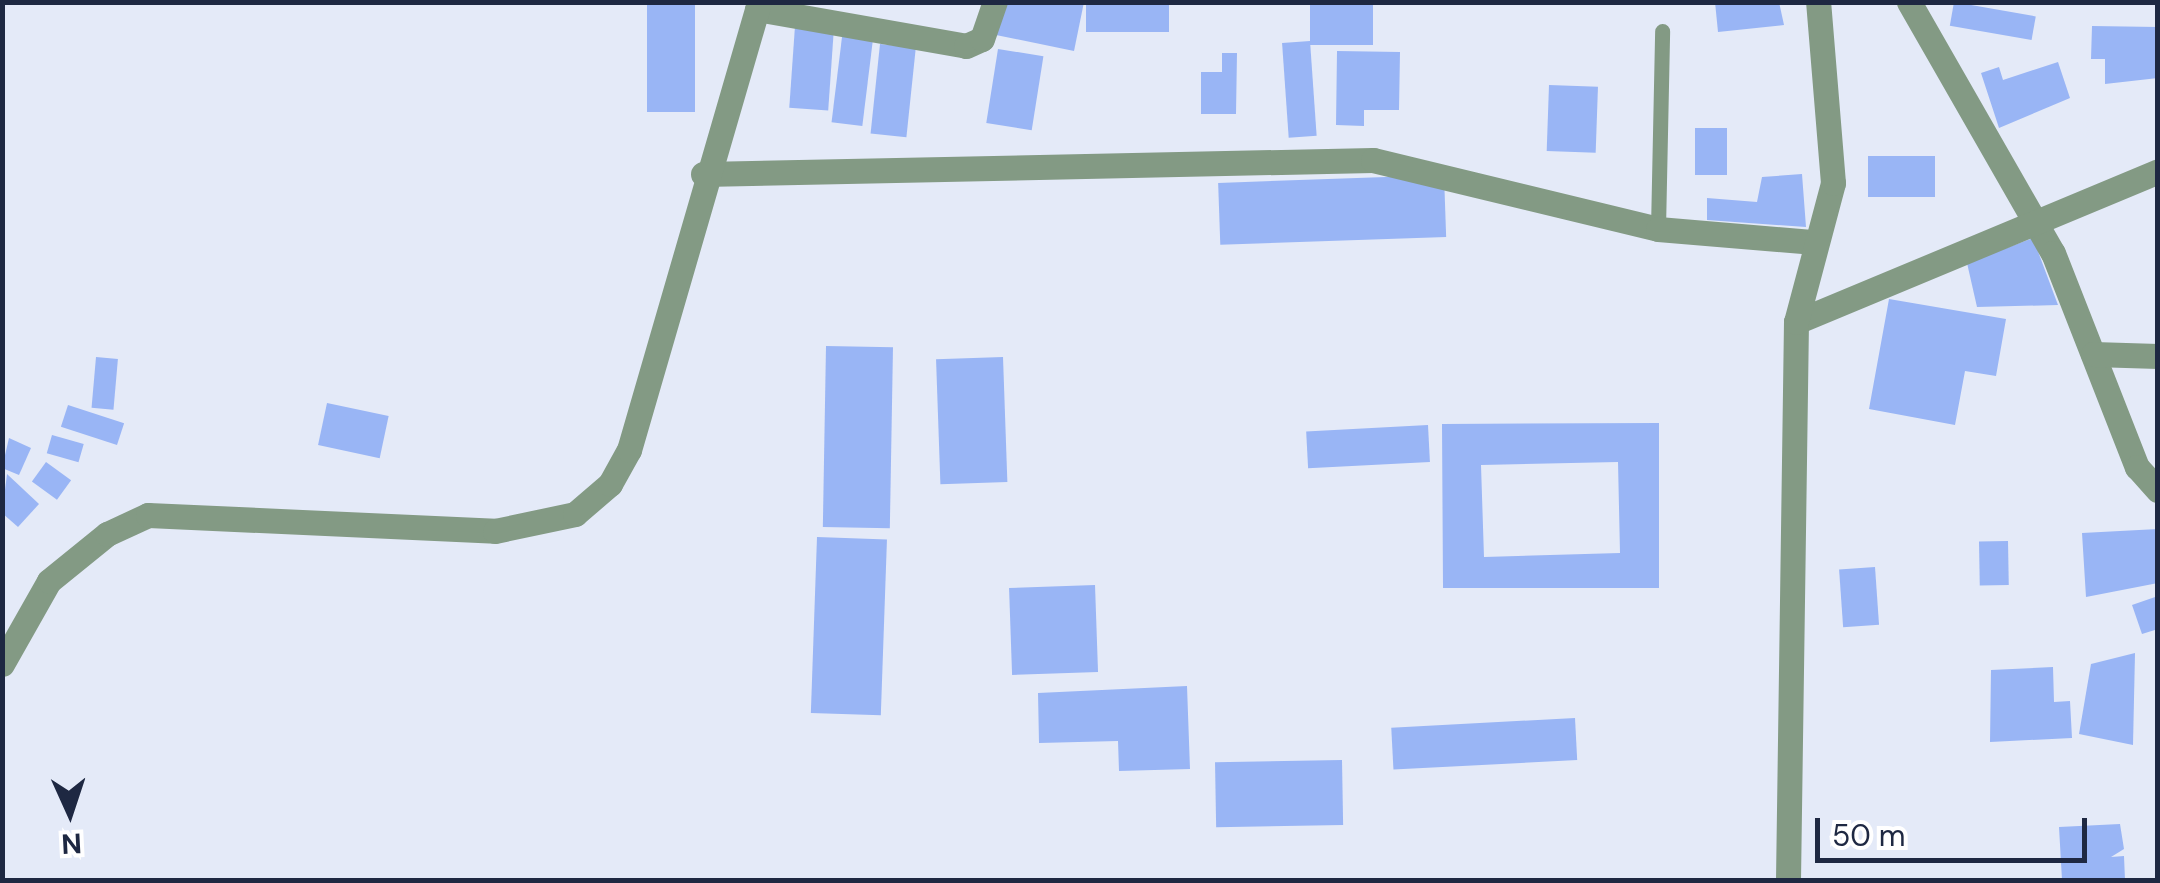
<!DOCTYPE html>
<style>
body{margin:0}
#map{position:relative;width:2160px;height:883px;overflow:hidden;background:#e4eaf8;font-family:"DM Sans",sans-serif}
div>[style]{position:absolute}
.building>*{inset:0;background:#99b5f5;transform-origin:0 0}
.service>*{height:15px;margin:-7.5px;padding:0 7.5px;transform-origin:7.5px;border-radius:7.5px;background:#839a84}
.minor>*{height:25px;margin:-12.5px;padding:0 12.5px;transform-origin:12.5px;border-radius:12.5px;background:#839a84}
span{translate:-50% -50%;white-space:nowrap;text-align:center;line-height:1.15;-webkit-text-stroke:8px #fff;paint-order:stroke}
.frame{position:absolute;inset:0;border:5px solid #1e2842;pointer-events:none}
.north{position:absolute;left:20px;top:763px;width:100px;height:100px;-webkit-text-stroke:8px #fff;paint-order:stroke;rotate:177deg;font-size:28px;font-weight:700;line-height:40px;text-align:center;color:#1e2842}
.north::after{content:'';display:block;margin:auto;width:35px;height:45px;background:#1e2842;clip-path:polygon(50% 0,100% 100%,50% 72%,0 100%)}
.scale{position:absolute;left:1815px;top:818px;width:272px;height:45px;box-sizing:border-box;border:5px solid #1e2842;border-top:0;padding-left:12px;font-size:30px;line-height:35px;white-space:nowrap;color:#1e2842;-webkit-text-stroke:8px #fff;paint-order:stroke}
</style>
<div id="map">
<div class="building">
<div style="left:647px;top:2px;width:48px;height:110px"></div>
<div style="clip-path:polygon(1002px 2px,1084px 2px,1074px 51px,996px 35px)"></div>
<div style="left:1086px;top:2px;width:83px;height:30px"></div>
<div style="left:1310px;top:2px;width:63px;height:43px"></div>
<div style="clip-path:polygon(1715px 2px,1779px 2px,1784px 25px,1718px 32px)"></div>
<div style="left:1954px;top:2px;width:83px;height:24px;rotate:10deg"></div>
<div style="left:795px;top:26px;width:39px;height:82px;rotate:4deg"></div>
<div style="clip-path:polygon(2092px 26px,2158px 27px,2158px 78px,2105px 84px,2105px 59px,2091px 59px)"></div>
<div style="left:843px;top:29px;width:31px;height:94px;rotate:7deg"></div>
<div style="left:1310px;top:41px;width:95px;height:28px;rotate:86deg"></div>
<div style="left:880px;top:44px;width:36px;height:90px;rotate:6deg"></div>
<div style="left:998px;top:49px;width:46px;height:75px;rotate:9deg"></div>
<div style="clip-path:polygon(1337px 51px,1400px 52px,1399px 110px,1364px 110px,1364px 126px,1336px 125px)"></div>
<div style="clip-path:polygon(1222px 53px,1237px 53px,1236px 114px,1201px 114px,1201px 72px,1222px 72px)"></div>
<div style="clip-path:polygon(2058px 62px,2070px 98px,1999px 128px,1981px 73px,1999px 67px,2003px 80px)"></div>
<div style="left:1549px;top:85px;width:49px;height:66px;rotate:2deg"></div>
<div style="left:1695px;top:128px;width:32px;height:47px"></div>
<div style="left:1868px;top:156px;width:67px;height:41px"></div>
<div style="clip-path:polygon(1802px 174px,1806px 227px,1707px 220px,1707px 198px,1757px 202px,1762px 177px)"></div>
<div style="left:1444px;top:175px;width:62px;height:226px;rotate:88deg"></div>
<div style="clip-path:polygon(2033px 238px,2058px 305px,1977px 307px,1967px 263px)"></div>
<div style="clip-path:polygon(1889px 299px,2006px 319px,1996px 376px,1965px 371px,1955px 425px,1869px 409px)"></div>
<div style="left:826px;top:346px;width:67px;height:181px;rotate:1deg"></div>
<div style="left:96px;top:357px;width:22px;height:51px;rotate:5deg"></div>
<div style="left:1003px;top:357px;width:125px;height:67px;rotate:88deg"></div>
<div style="left:327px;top:403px;width:63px;height:43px;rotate:12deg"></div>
<div style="left:68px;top:405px;width:59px;height:23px;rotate:18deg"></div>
<div style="clip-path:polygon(evenodd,1659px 423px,1659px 588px,1443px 588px,1442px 424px,1659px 423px,1618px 462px,1620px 553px,1484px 557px,1481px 465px,1618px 462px)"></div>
<div style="left:1428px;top:425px;width:37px;height:122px;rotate:87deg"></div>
<div style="left:52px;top:435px;width:33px;height:19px;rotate:16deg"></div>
<div style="clip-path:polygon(9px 438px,31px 448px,19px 475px,2px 468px)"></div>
<div style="left:46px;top:462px;width:31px;height:24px;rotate:36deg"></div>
<div style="clip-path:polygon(7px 474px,39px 504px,18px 527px,2px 513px)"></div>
<div style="clip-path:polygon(2158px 529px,2158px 583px,2086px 597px,2082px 533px)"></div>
<div style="left:817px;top:537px;width:70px;height:176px;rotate:2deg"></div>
<div style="left:2008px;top:541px;width:44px;height:29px;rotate:89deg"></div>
<div style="left:1875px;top:567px;width:58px;height:36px;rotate:86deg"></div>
<div style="left:1095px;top:585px;width:87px;height:86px;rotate:88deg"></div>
<div style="clip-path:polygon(2158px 596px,2158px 629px,2142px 634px,2132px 605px)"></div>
<div style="clip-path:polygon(2135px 653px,2133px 745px,2079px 734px,2091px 664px)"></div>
<div style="clip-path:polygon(2053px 667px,2054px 702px,2070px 701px,2072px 738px,1990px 742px,1991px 670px)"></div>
<div style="clip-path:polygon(1187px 686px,1190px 769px,1119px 771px,1118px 741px,1039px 743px,1038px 693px)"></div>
<div style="left:1575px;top:718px;width:42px;height:184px;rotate:87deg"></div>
<div style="left:1342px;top:760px;width:65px;height:127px;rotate:89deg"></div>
<div style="clip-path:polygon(2120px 824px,2124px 849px,2111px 857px,2124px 856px,2125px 880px,2062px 880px,2059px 827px)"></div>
</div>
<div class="service">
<div style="left:1658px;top:229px;width:198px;rotate:-88.8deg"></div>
</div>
<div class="minor">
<div style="left:1909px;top:2px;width:289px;rotate:60.2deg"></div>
<div style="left:2053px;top:253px;width:230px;rotate:68.6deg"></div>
<div style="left:2137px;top:467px;width:31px;rotate:48deg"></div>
<div style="left:757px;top:9px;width:212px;rotate:10deg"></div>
<div style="left:966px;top:46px;width:17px;rotate:-24deg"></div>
<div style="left:982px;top:39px;width:39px;rotate:-71deg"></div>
<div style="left:703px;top:174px;width:670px;rotate:-1.2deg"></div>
<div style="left:1373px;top:160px;width:293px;rotate:13.6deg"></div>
<div style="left:1658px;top:229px;width:157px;rotate:4.8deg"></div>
<div style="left:1796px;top:322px;width:392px;rotate:-22.6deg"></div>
<div style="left:2093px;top:354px;width:65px;rotate:1.8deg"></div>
<div style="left:2px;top:664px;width:95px;rotate:-60.5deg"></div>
<div style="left:49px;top:581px;width:75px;rotate:-39deg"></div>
<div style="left:107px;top:534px;width:45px;rotate:-24.9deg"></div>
<div style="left:148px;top:515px;width:347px;rotate:2.6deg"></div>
<div style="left:495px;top:531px;width:82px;rotate:-12deg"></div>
<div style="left:575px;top:514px;width:46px;rotate:-40.6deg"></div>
<div style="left:610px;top:484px;width:39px;rotate:-61deg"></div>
<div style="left:629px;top:450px;width:466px;rotate:-73.8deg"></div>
<div style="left:1788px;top:880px;width:558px;rotate:-89.18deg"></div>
<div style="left:1796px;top:322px;width:144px;rotate:-75.1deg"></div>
<div style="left:1833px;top:183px;width:182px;rotate:-94.7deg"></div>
</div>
<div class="frame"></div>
<div class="north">N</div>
<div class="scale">50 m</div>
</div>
